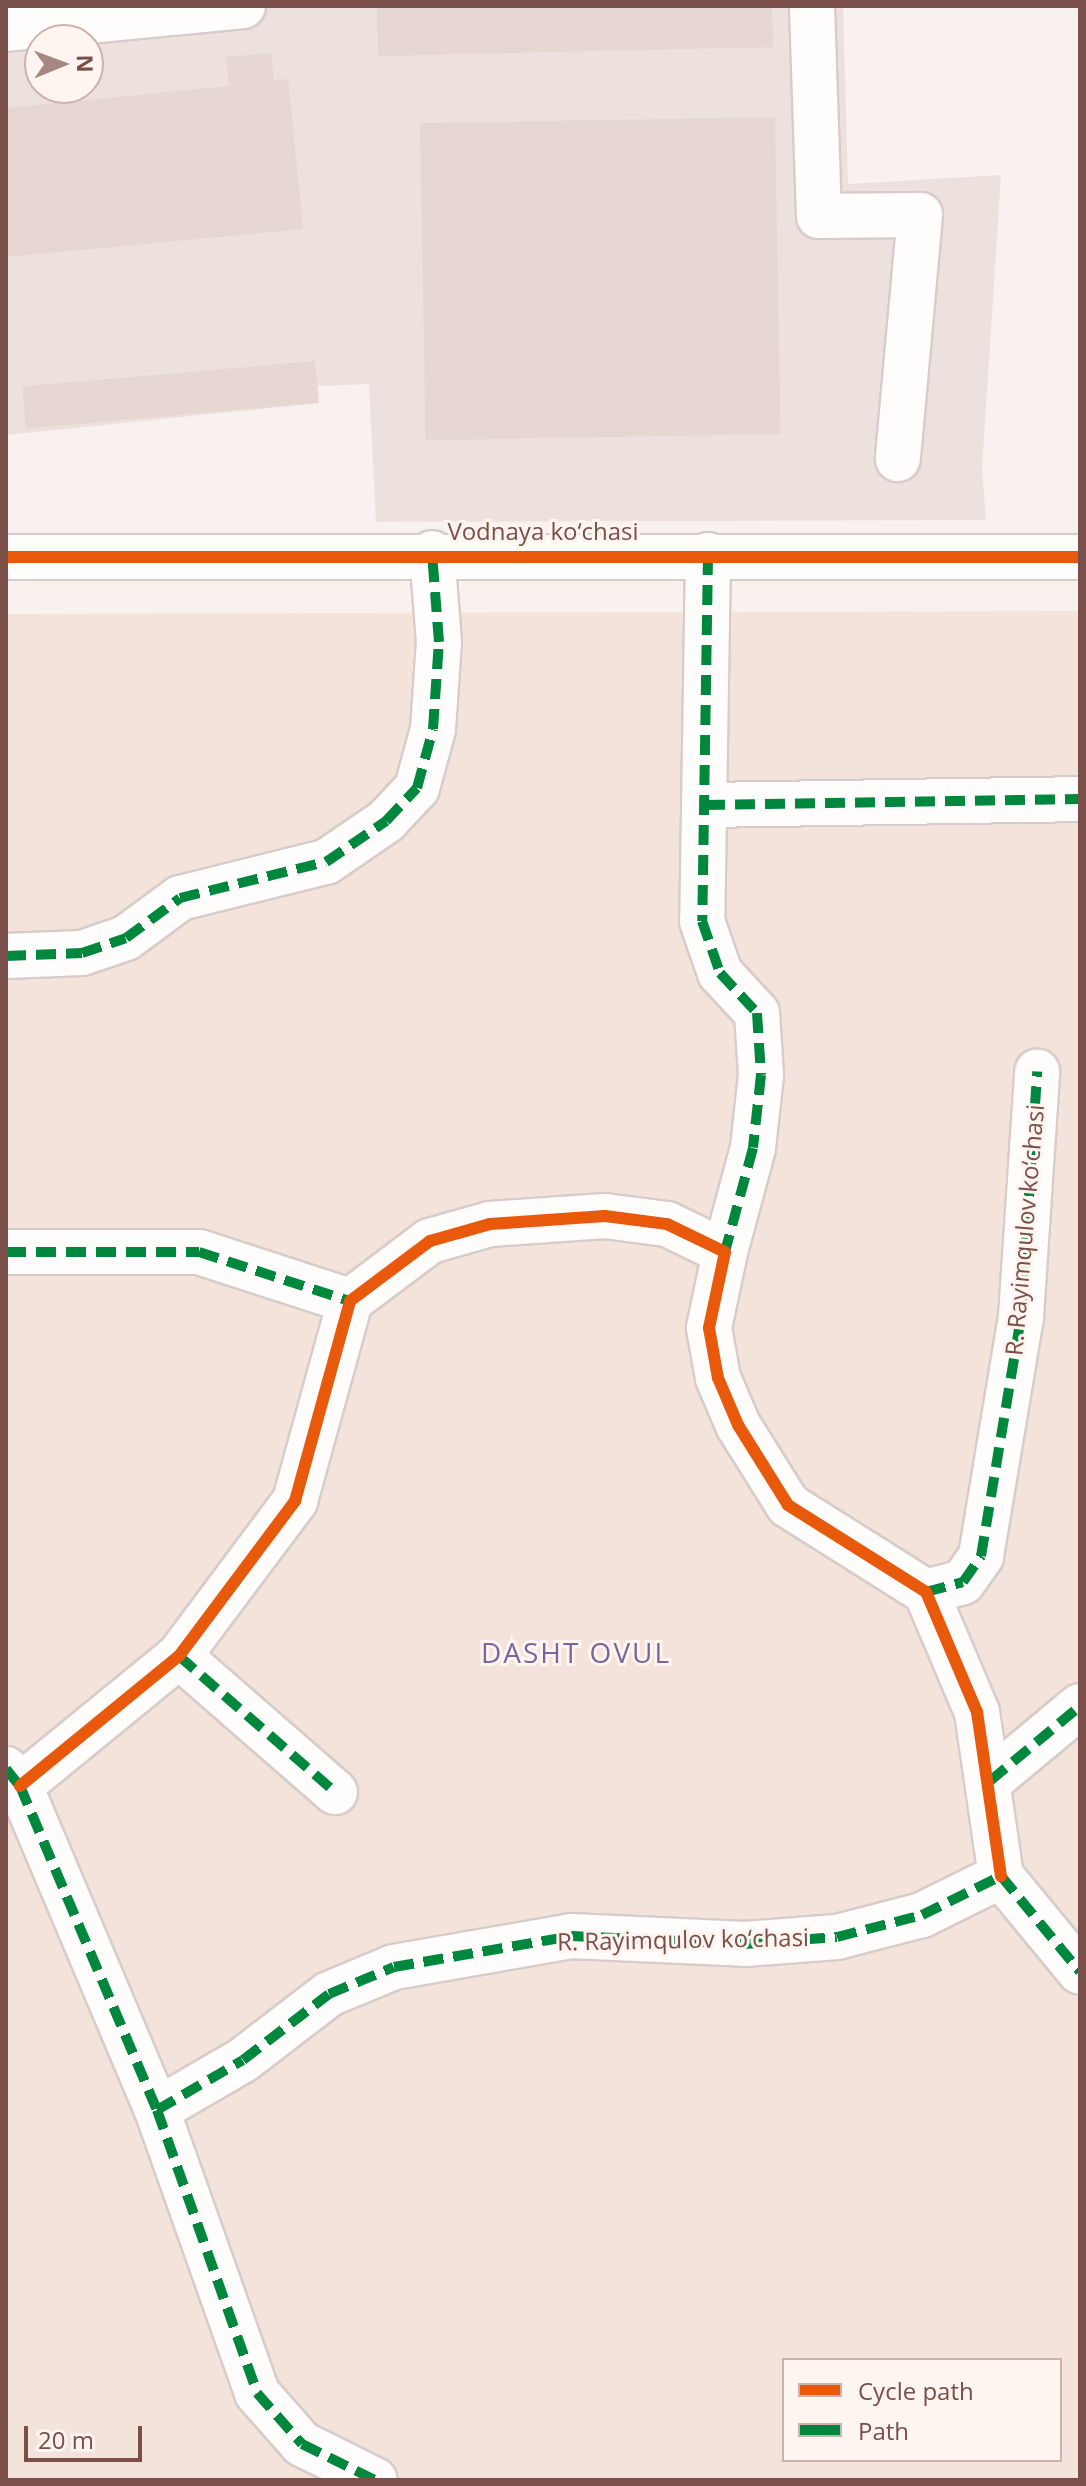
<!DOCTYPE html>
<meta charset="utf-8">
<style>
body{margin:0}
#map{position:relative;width:1086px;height:2486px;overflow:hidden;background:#f9f1ed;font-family:"Open Sans",sans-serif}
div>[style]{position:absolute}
.residential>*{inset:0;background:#f3e3db}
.industrial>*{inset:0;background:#ece1dd}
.building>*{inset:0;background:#e6d7d3;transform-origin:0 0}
.roads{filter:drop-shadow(2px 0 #d8ccca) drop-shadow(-2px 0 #d8ccca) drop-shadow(0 2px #d8ccca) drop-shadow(0 -2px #d8ccca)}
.minor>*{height:44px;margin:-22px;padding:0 22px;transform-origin:22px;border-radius:22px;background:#fefdfc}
.quiet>*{height:10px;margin-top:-5px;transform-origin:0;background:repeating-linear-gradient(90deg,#00873e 0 20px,transparent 0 30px)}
.cycleway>*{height:12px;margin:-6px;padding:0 6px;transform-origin:6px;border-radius:6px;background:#e8590c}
span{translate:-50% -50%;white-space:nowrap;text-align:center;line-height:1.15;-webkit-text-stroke:6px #fff5f0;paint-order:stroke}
.street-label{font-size:24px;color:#7a4e49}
.quarter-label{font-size:28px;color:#7c659d;letter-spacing:2px}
.frame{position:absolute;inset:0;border:8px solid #7a4e49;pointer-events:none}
.legend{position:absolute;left:782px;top:2358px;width:280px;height:104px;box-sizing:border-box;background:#fff5f0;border:2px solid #cab2ad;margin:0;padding:10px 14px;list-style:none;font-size:24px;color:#7a4e49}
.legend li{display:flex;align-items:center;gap:16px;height:40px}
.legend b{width:40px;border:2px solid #cab2ad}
.north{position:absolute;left:24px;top:24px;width:80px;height:80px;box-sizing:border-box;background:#fff5f0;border:2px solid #cab2ad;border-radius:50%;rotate:89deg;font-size:22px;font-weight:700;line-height:32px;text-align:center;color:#7a4e49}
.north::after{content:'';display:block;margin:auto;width:28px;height:36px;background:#a68782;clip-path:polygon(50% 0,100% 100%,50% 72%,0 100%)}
.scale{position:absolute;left:24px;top:2426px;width:118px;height:36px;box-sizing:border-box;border:4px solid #7a4e49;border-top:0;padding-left:10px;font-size:24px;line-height:28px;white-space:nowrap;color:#7a4e49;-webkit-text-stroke:6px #fff5f0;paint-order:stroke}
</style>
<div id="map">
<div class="residential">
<div style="clip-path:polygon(evenodd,1080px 611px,1080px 2480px,6px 2480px,6px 614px,1080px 611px,784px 2360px,1060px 2360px,1060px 2460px,784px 2460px,784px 2360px)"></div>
</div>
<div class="industrial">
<div style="clip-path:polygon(evenodd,6px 6px,843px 6px,848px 184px,1001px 175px,982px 469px,986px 520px,376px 522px,369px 384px,318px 386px,319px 403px,6px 435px,6px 6px,40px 40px,88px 40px,88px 88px,40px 88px,40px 40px)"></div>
</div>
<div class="building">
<div style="clip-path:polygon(377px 6px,772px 6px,773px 47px,378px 56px)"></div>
<div style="clip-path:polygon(271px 53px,274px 80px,288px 79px,303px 229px,6px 257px,6px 108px,229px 86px,226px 57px)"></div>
<div style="left:775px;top:117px;width:317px;height:355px;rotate:89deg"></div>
<div style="left:315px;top:361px;width:42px;height:294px;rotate:85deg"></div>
</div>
<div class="roads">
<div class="minor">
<div style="left:812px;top:6px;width:210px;rotate:88.1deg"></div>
<div style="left:819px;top:216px;width:101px;rotate:-0.6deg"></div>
<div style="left:920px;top:215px;width:245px;rotate:95.2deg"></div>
<div style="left:6px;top:29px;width:238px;rotate:-5.5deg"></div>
<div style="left:708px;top:555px;width:366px;rotate:90.9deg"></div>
<div style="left:702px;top:921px;width:55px;rotate:70.9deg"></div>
<div style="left:720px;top:973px;width:54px;rotate:47.2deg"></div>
<div style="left:757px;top:1013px;width:62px;rotate:86.3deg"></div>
<div style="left:761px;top:1075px;width:73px;rotate:96.3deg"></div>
<div style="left:753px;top:1148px;width:108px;rotate:105.1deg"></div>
<div style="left:6px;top:557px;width:1074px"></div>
<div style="left:705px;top:805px;width:375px;rotate:-0.9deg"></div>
<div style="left:6px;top:956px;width:76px;rotate:-2.3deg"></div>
<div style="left:82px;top:953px;width:46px;rotate:-18.8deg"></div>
<div style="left:126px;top:938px;width:67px;rotate:-36.5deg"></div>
<div style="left:180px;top:898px;width:150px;rotate:-13.9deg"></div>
<div style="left:326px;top:862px;width:73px;rotate:-34.3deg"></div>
<div style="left:386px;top:821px;width:45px;rotate:-46.8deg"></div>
<div style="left:417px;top:788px;width:61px;rotate:-74.8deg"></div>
<div style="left:433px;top:729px;width:87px;rotate:-86.1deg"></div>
<div style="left:439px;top:642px;width:89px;rotate:-94.5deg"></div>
<div style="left:6px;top:1252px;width:193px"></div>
<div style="left:199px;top:1252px;width:159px;rotate:18deg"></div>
<div style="left:926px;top:1592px;width:38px;rotate:-15deg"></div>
<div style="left:963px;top:1582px;width:32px;rotate:-55deg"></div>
<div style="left:981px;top:1556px;width:243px;rotate:-80.5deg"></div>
<div style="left:1021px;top:1316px;width:245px;rotate:-86.2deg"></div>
<div style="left:179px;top:1656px;width:207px;rotate:41.1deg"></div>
<div style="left:6px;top:1769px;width:22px;rotate:51deg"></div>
<div style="left:20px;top:1786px;width:352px;rotate:67.1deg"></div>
<div style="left:157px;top:2110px;width:300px;rotate:70.5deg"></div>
<div style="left:257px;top:2393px;width:68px;rotate:48.6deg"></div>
<div style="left:302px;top:2444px;width:81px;rotate:26.3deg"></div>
<div style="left:990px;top:1781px;width:117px;rotate:-39.8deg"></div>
<div style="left:20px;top:1786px;width:205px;rotate:-39.3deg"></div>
<div style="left:179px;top:1656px;width:194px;rotate:-53.2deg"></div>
<div style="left:295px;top:1501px;width:207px;rotate:-74.6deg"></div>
<div style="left:350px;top:1301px;width:100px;rotate:-36.9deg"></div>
<div style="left:430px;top:1241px;width:62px;rotate:-15.8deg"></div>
<div style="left:490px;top:1224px;width:115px;rotate:-4deg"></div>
<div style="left:605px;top:1216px;width:63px;rotate:7.4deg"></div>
<div style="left:667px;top:1224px;width:64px;rotate:25.8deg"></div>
<div style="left:725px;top:1252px;width:78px;rotate:101.9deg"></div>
<div style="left:709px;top:1328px;width:51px;rotate:79.8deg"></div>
<div style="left:718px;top:1378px;width:51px;rotate:66.9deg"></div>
<div style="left:738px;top:1425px;width:94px;rotate:58deg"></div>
<div style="left:788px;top:1505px;width:163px;rotate:32.2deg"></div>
<div style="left:926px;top:1592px;width:130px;rotate:67deg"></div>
<div style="left:977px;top:1712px;width:166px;rotate:81.7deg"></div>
<div style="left:157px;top:2110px;width:99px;rotate:-30.2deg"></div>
<div style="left:243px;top:2060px;width:108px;rotate:-37.5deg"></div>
<div style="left:329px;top:1994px;width:70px;rotate:-22.6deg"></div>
<div style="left:394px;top:1967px;width:180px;rotate:-9.9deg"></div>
<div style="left:571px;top:1936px;width:174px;rotate:2.6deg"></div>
<div style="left:745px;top:1944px;width:92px;rotate:-4.4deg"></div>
<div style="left:837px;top:1937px;width:88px;rotate:-14.5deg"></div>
<div style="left:922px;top:1915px;width:88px;rotate:-26.3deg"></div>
<div style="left:1001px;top:1876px;width:124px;rotate:50.5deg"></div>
</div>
</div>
<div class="quiet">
<div style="left:708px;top:555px;width:366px;rotate:90.9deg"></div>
<div style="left:702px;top:921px;width:55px;rotate:70.9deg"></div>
<div style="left:720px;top:973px;width:54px;rotate:47.2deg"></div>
<div style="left:757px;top:1013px;width:62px;rotate:86.3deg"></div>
<div style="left:761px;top:1075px;width:73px;rotate:96.3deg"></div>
<div style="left:753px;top:1148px;width:108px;rotate:105.1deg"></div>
<div style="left:705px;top:805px;width:375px;rotate:-0.9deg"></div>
<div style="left:6px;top:956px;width:76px;rotate:-2.3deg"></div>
<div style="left:82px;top:953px;width:46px;rotate:-18.8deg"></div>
<div style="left:126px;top:938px;width:67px;rotate:-36.5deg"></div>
<div style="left:180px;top:898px;width:150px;rotate:-13.9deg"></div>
<div style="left:326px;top:862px;width:73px;rotate:-34.3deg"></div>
<div style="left:386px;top:821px;width:45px;rotate:-46.8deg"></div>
<div style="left:417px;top:788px;width:61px;rotate:-74.8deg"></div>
<div style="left:433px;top:729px;width:87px;rotate:-86.1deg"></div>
<div style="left:439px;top:642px;width:89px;rotate:-94.5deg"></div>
<div style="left:6px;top:1252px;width:193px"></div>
<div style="left:199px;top:1252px;width:159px;rotate:18deg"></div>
<div style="left:926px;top:1592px;width:38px;rotate:-15deg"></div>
<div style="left:963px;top:1582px;width:32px;rotate:-55deg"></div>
<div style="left:981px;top:1556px;width:243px;rotate:-80.5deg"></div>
<div style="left:1021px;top:1316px;width:245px;rotate:-86.2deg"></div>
<div style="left:179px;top:1656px;width:207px;rotate:41.1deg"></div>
<div style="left:6px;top:1769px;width:22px;rotate:51deg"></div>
<div style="left:20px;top:1786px;width:352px;rotate:67.1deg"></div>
<div style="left:157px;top:2110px;width:300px;rotate:70.5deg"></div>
<div style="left:257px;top:2393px;width:68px;rotate:48.6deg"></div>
<div style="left:302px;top:2444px;width:81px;rotate:26.3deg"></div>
<div style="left:990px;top:1781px;width:117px;rotate:-39.8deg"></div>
<div style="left:157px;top:2110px;width:99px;rotate:-30.2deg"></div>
<div style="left:243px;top:2060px;width:108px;rotate:-37.5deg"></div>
<div style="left:329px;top:1994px;width:70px;rotate:-22.6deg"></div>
<div style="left:394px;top:1967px;width:180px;rotate:-9.9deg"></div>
<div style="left:571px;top:1936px;width:174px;rotate:2.6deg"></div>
<div style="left:745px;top:1944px;width:92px;rotate:-4.4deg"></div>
<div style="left:837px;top:1937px;width:88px;rotate:-14.5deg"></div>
<div style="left:922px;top:1915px;width:88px;rotate:-26.3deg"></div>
<div style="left:1001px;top:1876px;width:124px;rotate:50.5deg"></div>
</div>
<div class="cycleway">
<div style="left:6px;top:557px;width:1074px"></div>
<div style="left:20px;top:1786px;width:205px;rotate:-39.3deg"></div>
<div style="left:179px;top:1656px;width:194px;rotate:-53.2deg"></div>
<div style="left:295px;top:1501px;width:207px;rotate:-74.6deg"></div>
<div style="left:350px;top:1301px;width:100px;rotate:-36.9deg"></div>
<div style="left:430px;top:1241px;width:62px;rotate:-15.8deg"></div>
<div style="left:490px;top:1224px;width:115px;rotate:-4deg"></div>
<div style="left:605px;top:1216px;width:63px;rotate:7.4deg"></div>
<div style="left:667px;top:1224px;width:64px;rotate:25.8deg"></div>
<div style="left:725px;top:1252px;width:78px;rotate:101.9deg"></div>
<div style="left:709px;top:1328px;width:51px;rotate:79.8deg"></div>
<div style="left:718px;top:1378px;width:51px;rotate:66.9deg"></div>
<div style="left:738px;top:1425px;width:94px;rotate:58deg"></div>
<div style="left:788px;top:1505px;width:163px;rotate:32.2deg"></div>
<div style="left:926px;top:1592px;width:130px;rotate:67deg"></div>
<div style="left:977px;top:1712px;width:166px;rotate:81.7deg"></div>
</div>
<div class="street-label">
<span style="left:543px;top:531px">Vodnaya ko‘chasi</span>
<span style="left:1024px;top:1230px;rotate:-85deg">R. Rayimqulov ko‘chasi</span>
<span style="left:683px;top:1939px;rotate:-1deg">R. Rayimqulov ko‘chasi</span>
</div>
<div class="quarter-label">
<span style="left:576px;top:1652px">DASHT ОVUL</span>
</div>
<div class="frame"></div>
<ul class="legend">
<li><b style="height:10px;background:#e8590c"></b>Cycle path</li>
<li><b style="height:10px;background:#00873e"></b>Path</li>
</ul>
<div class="north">N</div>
<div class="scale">20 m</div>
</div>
